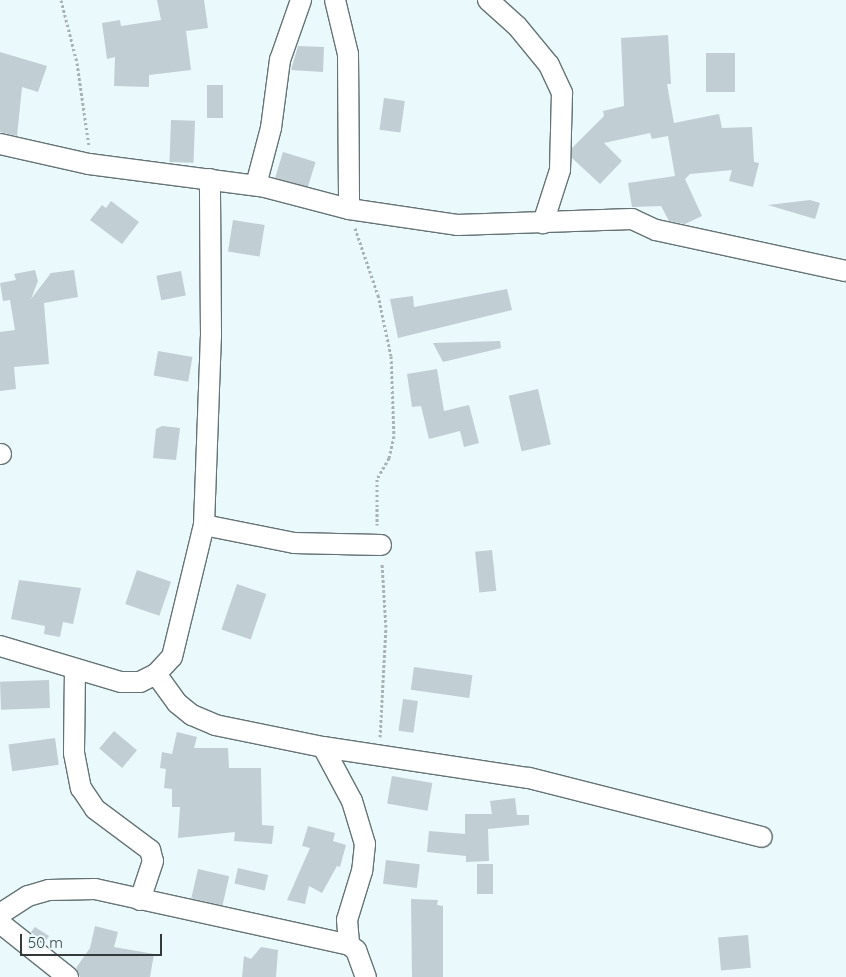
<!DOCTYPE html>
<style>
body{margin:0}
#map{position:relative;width:846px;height:977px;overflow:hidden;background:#eaf9fb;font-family:Quicksand,sans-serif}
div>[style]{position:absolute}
.building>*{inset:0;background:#c1ced4;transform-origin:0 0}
.path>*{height:3px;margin-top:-1.5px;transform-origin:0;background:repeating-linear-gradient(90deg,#a6b2b3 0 2.5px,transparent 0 5px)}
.roads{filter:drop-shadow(1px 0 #657374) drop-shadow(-1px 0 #657374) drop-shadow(0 1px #657374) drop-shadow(0 -1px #657374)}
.minor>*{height:20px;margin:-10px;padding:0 10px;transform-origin:10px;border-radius:10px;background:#fff}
span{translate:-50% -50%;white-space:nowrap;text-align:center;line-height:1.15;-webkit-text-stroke:4px #eaf9fb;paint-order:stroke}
.scale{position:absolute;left:20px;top:934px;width:142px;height:22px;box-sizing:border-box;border:2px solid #343a3a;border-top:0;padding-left:6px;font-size:15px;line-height:18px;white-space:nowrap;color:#343a3a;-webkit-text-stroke:4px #eaf9fb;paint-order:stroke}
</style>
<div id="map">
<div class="building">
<div style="clip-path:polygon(157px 0,204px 0,208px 28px,186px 31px,191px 70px,149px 75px,149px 87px,114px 86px,115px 57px,107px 59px,102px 23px,120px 20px,121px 26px,161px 20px)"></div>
<div style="clip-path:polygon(668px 35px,671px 84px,667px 84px,674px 123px,719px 114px,722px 128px,752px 127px,754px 162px,759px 163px,753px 187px,729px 181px,732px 170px,690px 174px,685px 179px,702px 216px,685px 224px,669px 221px,661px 206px,632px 207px,628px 183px,675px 176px,668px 136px,652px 139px,650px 133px,604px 143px,622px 161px,600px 184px,572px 158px,572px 148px,604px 116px,603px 111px,624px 106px,621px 38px)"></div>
<div style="clip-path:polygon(298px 46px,324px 47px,323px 72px,291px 70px)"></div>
<div style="clip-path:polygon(0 52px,47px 66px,38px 92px,22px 87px,17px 136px,0 132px)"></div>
<div style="left:706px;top:53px;width:29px;height:39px"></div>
<div style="left:207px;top:85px;width:16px;height:33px"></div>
<div style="left:384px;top:98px;width:21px;height:32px;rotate:8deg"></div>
<div style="left:171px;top:120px;width:24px;height:42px;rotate:2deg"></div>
<div style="left:283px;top:152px;width:34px;height:27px;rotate:17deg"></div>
<div style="clip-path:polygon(810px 200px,820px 203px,815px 219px,768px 205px)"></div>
<div style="clip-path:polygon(111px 201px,139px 222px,122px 244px,90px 220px,102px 205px,106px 208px)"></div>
<div style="left:233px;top:220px;width:32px;height:32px;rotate:9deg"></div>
<div style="clip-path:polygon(35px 270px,38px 281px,31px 299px,51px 273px,74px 270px,78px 297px,44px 303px,49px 364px,14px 367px,16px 389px,0 391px,0 332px,15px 330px,10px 300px,3px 301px,0 283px,16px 280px,14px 274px)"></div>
<div style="left:181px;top:271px;width:25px;height:25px;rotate:79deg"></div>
<div style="clip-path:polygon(507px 289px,512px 310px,398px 338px,390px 299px,413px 296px,414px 307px)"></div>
<div style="clip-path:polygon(500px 341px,501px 348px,443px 362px,433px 343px)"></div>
<div style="left:158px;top:351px;width:35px;height:25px;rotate:10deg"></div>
<div style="clip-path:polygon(437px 369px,444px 411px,469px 405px,479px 443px,464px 447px,460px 431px,429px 439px,421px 406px,412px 407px,407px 374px)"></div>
<div style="left:538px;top:389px;width:57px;height:30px;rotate:77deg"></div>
<div style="clip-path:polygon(162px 426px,180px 428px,176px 460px,153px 458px,156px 429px)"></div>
<div style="left:492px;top:550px;width:41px;height:17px;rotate:84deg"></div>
<div style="left:137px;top:570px;width:36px;height:36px;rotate:19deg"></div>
<div style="clip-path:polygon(19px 580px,81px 588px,73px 624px,63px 622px,60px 637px,44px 634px,45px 626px,11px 619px)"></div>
<div style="left:237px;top:584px;width:31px;height:48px;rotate:19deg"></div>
<div style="left:414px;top:667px;width:59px;height:23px;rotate:8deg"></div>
<div style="left:49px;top:680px;width:28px;height:49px;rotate:88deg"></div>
<div style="left:403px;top:699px;width:15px;height:32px;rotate:8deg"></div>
<div style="left:114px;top:731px;width:30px;height:23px;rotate:40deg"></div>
<div style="clip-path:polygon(177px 732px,197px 737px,194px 748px,228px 748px,229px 768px,261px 768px,262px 825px,274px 826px,272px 844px,234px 841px,235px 832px,178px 838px,180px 807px,172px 807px,172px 789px,164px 788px,166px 769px,160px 768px,162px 752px,172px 754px)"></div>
<div style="left:55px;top:738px;width:27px;height:47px;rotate:82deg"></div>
<div style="left:392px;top:776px;width:41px;height:28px;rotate:10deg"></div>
<div style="clip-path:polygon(515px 798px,517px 815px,529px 815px,529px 825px,488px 829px,489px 861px,466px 862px,466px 856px,427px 852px,429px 831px,465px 834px,465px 814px,492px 814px,490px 801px)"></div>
<div style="clip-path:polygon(308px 826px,335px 833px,333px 841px,346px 845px,340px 867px,337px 866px,322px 893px,309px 886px,305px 904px,287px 900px,310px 848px,302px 846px)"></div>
<div style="left:386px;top:860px;width:34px;height:24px;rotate:7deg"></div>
<div style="left:477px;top:864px;width:16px;height:30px"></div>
<div style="left:238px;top:868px;width:31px;height:16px;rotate:13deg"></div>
<div style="left:198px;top:869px;width:32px;height:30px;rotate:13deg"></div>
<div style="clip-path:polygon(411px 899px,438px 900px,437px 905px,443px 906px,443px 977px,412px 977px)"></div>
<div style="clip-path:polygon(95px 926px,118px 932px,114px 947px,154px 954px,150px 977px,80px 977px,76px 968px,90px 948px)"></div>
<div style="clip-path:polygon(35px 927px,49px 936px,44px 943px,31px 932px)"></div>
<div style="left:748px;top:935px;width:33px;height:30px;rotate:85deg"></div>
<div style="clip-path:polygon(261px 947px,278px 950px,276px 977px,242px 977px,244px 956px,251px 959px)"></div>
</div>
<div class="path">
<div style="left:61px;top:0;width:65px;rotate:75.7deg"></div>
<div style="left:77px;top:63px;width:84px;rotate:81.8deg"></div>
<div style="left:355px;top:228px;width:71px;rotate:71.1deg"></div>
<div style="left:378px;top:295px;width:62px;rotate:78deg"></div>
<div style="left:391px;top:356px;width:80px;rotate:87.9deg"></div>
<div style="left:394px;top:436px;width:23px;rotate:103deg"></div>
<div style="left:389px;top:458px;width:24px;rotate:120deg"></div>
<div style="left:377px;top:479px;width:46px;rotate:90deg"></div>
<div style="left:380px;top:737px;width:110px;rotate:-86.9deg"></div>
<div style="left:386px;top:627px;width:63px;rotate:-93.6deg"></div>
</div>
<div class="roads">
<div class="minor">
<div style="left:335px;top:0;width:56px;rotate:76.5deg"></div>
<div style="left:348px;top:54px;width:155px;rotate:89.6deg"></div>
<div style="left:488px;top:0;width:39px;rotate:42deg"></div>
<div style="left:517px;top:26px;width:50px;rotate:50.6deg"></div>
<div style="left:549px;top:65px;width:31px;rotate:65deg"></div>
<div style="left:562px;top:93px;width:77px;rotate:91.5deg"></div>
<div style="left:560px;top:170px;width:56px;rotate:107.8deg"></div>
<div style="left:0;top:144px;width:91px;rotate:12.7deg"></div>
<div style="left:89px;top:164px;width:177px;rotate:7.4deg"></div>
<div style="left:265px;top:187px;width:87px;rotate:14.7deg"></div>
<div style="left:349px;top:209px;width:109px;rotate:8.4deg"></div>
<div style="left:457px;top:225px;width:175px;rotate:-2deg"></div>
<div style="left:632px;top:219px;width:26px;rotate:25deg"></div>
<div style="left:656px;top:230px;width:194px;rotate:12.2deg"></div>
<div style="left:256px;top:185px;width:59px;rotate:-75.3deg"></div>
<div style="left:271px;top:128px;width:69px;rotate:-82.5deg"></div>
<div style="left:280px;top:60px;width:64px;rotate:-70.7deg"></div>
<div style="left:0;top:454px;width:1px"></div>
<div style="left:204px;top:525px;width:92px;rotate:11.3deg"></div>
<div style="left:294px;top:543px;width:87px;rotate:1.3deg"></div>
<div style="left:0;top:646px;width:126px;rotate:16.6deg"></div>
<div style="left:121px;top:682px;width:19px"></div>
<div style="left:140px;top:682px;width:18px;rotate:-27deg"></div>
<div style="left:156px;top:674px;width:23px;rotate:-47deg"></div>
<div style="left:172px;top:657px;width:136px;rotate:-76.4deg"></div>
<div style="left:204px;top:525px;width:189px;rotate:-87.9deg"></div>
<div style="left:211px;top:336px;width:157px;rotate:-90.4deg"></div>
<div style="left:75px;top:669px;width:84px;rotate:90.7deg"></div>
<div style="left:74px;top:753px;width:36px;rotate:79deg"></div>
<div style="left:81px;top:788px;width:25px;rotate:56deg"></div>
<div style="left:95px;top:809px;width:69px;rotate:36.7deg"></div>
<div style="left:150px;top:850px;width:11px;rotate:75deg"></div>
<div style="left:153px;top:861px;width:41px;rotate:108.4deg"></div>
<div style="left:156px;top:674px;width:36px;rotate:54deg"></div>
<div style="left:177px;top:703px;width:19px;rotate:39deg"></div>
<div style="left:192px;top:715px;width:25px;rotate:23deg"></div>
<div style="left:215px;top:725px;width:110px;rotate:11.5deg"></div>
<div style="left:323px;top:747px;width:208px;rotate:8.6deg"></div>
<div style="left:529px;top:778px;width:240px;rotate:14.2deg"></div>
<div style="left:323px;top:747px;width:61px;rotate:61.8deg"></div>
<div style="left:352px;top:801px;width:45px;rotate:73.2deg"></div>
<div style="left:365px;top:844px;width:27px;rotate:96deg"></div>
<div style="left:362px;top:871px;width:51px;rotate:107deg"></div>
<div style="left:347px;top:920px;width:25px;rotate:85deg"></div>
<div style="left:0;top:914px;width:33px;rotate:-33deg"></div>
<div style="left:28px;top:896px;width:22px;rotate:-16deg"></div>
<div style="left:49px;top:890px;width:46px;rotate:-1.2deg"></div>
<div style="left:95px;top:889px;width:260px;rotate:12.4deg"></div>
<div style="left:349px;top:945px;width:9px;rotate:36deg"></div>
<div style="left:356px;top:950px;width:29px;rotate:70deg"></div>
<div style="left:0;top:923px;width:87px;rotate:38.5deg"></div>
</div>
</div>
<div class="scale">50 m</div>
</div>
